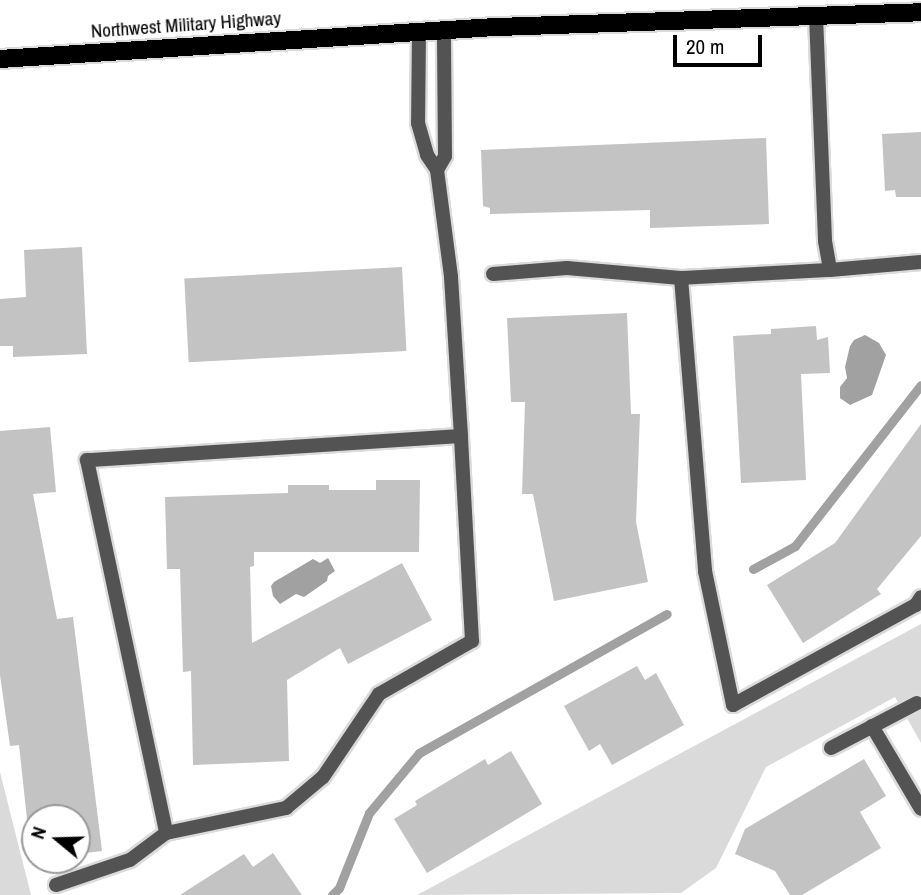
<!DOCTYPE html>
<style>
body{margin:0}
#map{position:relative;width:921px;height:895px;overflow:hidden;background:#fff;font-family:"Archivo Narrow",sans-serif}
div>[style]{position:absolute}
.green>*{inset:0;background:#dadada}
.water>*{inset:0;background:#a1a1a1}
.stream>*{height:9px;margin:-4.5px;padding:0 4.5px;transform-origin:4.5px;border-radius:4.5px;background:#a1a1a1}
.building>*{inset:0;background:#c3c3c3;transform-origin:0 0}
.roads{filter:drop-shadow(2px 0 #dbdbdb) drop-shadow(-2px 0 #dbdbdb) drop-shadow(0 2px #dbdbdb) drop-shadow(0 -2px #dbdbdb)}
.lane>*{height:14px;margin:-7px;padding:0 7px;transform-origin:7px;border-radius:7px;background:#535353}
.primary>*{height:18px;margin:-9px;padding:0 9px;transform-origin:9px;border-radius:9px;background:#000}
span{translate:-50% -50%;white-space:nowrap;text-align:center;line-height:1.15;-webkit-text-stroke:5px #fff;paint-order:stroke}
.street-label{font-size:19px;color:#000}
.north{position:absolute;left:21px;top:804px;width:70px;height:70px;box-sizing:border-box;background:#fff;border:2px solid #999;border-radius:50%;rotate:289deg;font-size:19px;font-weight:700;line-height:28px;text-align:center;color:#000}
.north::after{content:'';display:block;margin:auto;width:24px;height:32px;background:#000;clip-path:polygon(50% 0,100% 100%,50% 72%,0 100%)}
.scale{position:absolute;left:673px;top:35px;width:89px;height:32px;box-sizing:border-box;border:4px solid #000;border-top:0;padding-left:9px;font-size:21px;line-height:24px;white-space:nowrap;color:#000;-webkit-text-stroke:5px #fff;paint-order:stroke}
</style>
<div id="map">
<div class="green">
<div style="clip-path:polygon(921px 624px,921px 743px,895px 697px,766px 767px,716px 868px,681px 893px,417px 895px)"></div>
<div style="clip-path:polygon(0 772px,31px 895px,0 895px)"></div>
</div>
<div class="water">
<div style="clip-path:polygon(865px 335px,879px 343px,886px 355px,872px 395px,850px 405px,840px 398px,840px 387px,847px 378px,845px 367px,850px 346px,854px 340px)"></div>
<div style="clip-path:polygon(328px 558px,335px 571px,328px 576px,327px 581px,304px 597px,296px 594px,280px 604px,273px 596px,271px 586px,274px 582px,313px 559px,320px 563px)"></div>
</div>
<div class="stream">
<div style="left:753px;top:569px;width:48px;rotate:-28.7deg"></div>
<div style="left:795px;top:546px;width:204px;rotate:-52deg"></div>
<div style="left:332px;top:895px;width:10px;rotate:-45deg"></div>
<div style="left:339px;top:888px;width:81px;rotate:-68.2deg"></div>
<div style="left:369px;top:813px;width:78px;rotate:-50.2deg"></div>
<div style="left:419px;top:753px;width:284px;rotate:-29.3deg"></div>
</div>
<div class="building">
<div style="clip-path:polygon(921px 132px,921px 197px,896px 197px,895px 190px,885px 191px,882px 134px)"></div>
<div style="clip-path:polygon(766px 138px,769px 224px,650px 228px,650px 210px,490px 214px,490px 208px,483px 206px,481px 150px)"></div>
<div style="clip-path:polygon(82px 247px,87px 354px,13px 357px,13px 346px,0 346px,0 299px,26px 297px,24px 250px)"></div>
<div style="left:402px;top:267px;width:84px;height:218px;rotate:87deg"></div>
<div style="clip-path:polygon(627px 313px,631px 414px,640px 414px,636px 522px,648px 582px,554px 601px,533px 494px,522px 494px,525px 402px,511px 402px,507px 318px)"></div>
<div style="clip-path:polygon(816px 326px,817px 340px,828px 337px,830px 373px,801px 374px,806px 480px,741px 483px,733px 336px,771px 334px,771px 329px)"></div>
<div style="clip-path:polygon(921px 424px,921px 536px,877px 589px,881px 594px,803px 643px,767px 585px,835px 543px)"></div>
<div style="clip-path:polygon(50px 427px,56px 492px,33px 494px,57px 619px,73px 617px,102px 851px,77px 854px,77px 818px,35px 818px,35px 846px,30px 847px,19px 745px,10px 746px,0 675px,0 431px)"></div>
<div style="clip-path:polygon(376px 480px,420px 480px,419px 552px,254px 552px,254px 566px,250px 567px,252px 643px,402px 563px,432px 620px,348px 664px,340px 648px,287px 680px,289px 761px,193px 765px,191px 671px,183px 672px,180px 569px,167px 569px,165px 497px,288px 493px,288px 485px,329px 485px,329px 490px,376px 490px)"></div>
<div style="clip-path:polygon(637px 666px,645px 680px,656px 673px,684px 725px,612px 765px,600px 744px,589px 751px,564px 706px)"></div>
<div style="clip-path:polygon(511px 751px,542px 804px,427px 873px,394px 819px,417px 805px,415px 801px,485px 759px,488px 765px)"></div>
<div style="clip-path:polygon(864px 759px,886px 796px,860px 812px,881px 848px,802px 895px,790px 895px,775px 871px,735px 854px,745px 829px)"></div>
<div style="clip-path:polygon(273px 853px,302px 895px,180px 895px,244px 854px,253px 867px)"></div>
</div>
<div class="roads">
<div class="lane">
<div style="left:816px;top:16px;width:225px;rotate:87.7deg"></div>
<div style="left:825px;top:241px;width:29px;rotate:80deg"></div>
<div style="left:830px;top:270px;width:91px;rotate:-5deg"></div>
<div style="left:419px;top:32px;width:91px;rotate:90.6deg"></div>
<div style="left:418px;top:123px;width:33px;rotate:74deg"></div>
<div style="left:427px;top:155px;width:18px;rotate:56deg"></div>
<div style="left:437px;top:170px;width:108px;rotate:82.5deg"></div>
<div style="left:451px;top:277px;width:159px;rotate:86.4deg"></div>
<div style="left:461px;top:436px;width:375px;rotate:176.3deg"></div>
<div style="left:87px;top:460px;width:381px;rotate:78deg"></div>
<div style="left:166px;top:833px;width:123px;rotate:-11.8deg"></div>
<div style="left:286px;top:808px;width:48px;rotate:-40deg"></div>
<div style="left:323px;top:777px;width:100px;rotate:-56deg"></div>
<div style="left:379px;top:694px;width:107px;rotate:-29.7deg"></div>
<div style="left:472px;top:641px;width:205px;rotate:-93.1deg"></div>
<div style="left:437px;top:170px;width:16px;rotate:-60deg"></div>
<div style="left:445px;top:156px;width:126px;rotate:-90.5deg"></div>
<div style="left:493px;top:274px;width:74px;rotate:-4.6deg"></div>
<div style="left:567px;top:268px;width:114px;rotate:5deg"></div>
<div style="left:681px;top:278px;width:294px;rotate:85.3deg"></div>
<div style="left:705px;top:571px;width:137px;rotate:78.2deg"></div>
<div style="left:733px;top:705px;width:209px;rotate:-28.7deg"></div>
<div style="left:916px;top:605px;width:9px;rotate:-58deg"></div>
<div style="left:681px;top:278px;width:149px;rotate:-3.1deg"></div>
<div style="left:872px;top:726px;width:96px;rotate:59.4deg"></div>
<div style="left:831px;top:748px;width:97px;rotate:-27.6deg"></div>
<div style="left:56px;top:885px;width:78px;rotate:-18.7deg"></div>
<div style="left:130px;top:860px;width:45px;rotate:-36.9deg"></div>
</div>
<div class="primary">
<div style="left:0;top:59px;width:499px;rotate:-3.7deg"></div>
<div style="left:498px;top:27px;width:423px;rotate:-2deg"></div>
</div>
</div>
<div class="street-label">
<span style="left:186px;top:25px;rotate:-4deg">Northwest Military Highway</span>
</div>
<div class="north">N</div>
<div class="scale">20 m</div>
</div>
